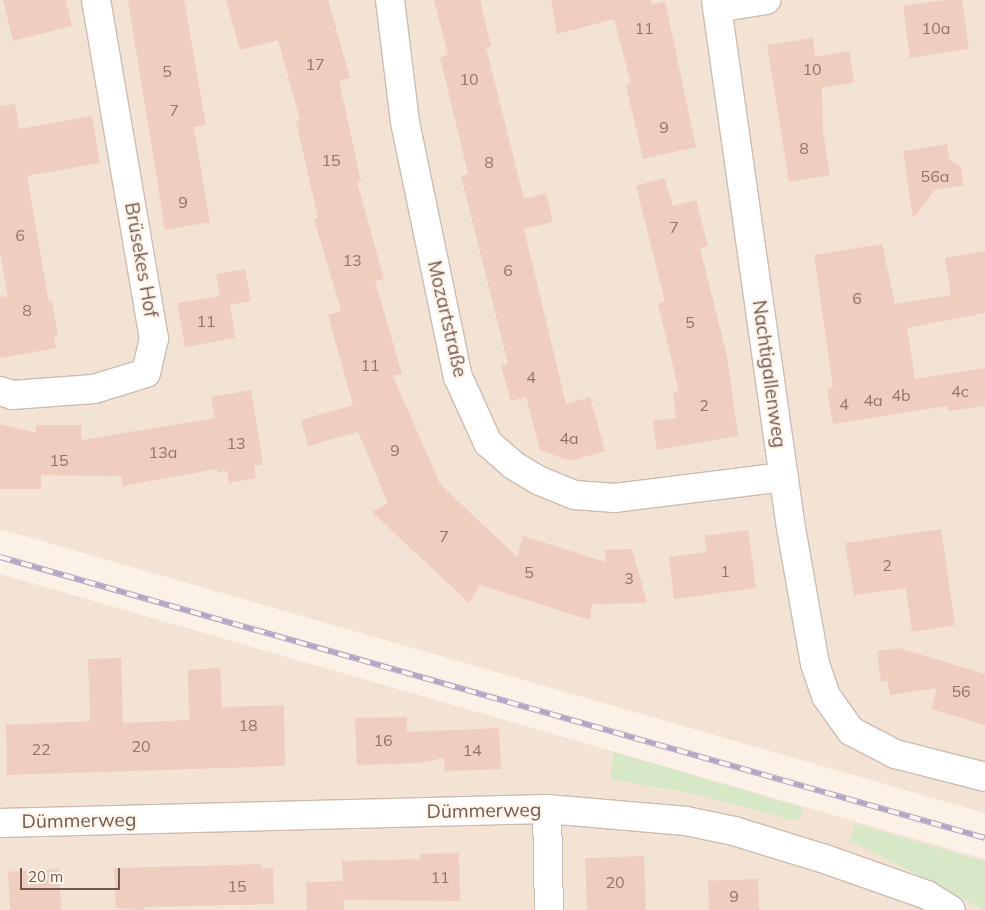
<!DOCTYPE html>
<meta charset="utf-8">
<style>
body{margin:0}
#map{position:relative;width:985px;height:910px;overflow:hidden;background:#fbf1e6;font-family:Mulish,sans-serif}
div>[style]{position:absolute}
.residential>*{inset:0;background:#f2e3d5}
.green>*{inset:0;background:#d6e8c5}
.building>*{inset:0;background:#efcebf;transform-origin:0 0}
.roads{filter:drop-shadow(1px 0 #cebbb0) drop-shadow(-1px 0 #cebbb0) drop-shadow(0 1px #cebbb0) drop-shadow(0 -1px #cebbb0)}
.minor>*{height:28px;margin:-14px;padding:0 14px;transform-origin:14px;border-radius:14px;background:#fff}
.rail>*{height:5.5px;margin-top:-2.75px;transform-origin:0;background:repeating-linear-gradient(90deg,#fef6ec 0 11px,#b3a5c4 0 22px);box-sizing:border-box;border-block:1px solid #b3a5c4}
span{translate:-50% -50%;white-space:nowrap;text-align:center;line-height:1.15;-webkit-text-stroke:5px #fef6ec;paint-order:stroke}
.number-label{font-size:16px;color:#927569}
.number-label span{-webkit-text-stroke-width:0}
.street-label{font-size:19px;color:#73574c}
.scale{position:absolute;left:20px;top:868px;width:100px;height:22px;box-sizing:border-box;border:2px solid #73574c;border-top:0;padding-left:6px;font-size:15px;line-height:18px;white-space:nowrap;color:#73574c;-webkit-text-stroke:4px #fef6ec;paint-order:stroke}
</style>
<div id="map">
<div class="residential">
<div style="clip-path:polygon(0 0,985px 0,985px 813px,0 529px)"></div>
<div style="clip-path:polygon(0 574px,985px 859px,985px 910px,0 910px)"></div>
</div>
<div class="green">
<div style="clip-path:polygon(614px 752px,800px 807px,802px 812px,797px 821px,691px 793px,610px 779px)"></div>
<div style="clip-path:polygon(856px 824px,985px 862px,985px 910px,850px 840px)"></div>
</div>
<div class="building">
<div style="clip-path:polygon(3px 0,66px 0,72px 26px,13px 41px)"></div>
<div style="clip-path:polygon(128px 0,184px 0,206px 125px,194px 127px,210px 222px,165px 230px)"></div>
<div style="clip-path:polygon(226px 0,328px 0,350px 78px,339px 81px,361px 181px,357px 182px,384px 279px,375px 281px,402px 374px,393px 376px,440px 484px,517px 557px,523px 536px,605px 562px,605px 550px,632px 549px,647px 603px,592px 604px,590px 620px,480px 585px,469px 603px,372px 512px,388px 503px,358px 432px,308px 446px,301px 420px,353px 405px,328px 315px,341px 311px,314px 219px,318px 218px,296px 121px,300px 120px,278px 40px,240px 50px)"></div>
<div style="clip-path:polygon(434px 0,480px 0,491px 46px,486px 47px,524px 199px,546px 193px,553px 222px,524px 229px,566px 404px,590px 397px,605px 451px,570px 461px,540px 450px,526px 397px,511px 401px,501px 366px,508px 364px,461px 176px,468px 174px,440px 57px,448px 55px)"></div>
<div style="clip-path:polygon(551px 0,651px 0,652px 5px,665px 1px,696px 147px,643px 159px,626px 85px,631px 84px,614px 19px,557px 34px)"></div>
<div style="clip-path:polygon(944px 0,962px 0,969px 49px,910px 58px,903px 6px)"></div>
<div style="clip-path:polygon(813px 38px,815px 57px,849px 51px,854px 82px,822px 88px,823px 131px,830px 175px,789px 182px,767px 45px)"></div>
<div style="clip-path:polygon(15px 104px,19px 129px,92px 116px,100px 163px,27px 176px,49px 302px,52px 301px,58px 335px,54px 336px,56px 348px,0 358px,0 297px,8px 296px,0 252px,0 106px)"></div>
<div style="clip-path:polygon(947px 144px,949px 159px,961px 168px,964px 185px,935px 190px,913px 218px,903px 151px)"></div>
<div style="clip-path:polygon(664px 178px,673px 206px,696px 200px,708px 246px,700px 248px,727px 356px,738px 436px,657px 450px,653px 421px,676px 418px,673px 392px,679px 391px,658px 304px,665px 302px,636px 186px)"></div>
<div style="clip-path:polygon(882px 244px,895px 304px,951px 295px,945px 258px,985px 251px,985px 313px,907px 328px,915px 379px,985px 368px,985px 406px,948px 411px,947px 406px,833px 424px,827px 388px,833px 387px,814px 255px)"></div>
<div style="clip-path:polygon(245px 269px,251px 301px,230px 305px,235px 338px,185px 347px,177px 303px,220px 296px,216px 274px)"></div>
<div style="clip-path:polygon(251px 390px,263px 464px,254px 466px,256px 478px,229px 483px,227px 471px,218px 472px,217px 469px,123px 486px,121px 476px,41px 475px,41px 489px,0 489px,0 424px,36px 433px,36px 425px,81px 425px,81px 440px,215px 418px,211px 397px)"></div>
<div style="clip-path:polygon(941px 529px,955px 625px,912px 632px,906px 588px,854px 595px,845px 543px)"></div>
<div style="clip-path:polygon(748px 530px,756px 588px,674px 599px,669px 557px,707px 552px,704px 536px)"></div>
<div style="clip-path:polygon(899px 648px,985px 674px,985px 725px,931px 709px,937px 688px,890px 695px,887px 681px,881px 681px,877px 651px)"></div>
<div style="clip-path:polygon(121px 658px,123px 723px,189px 720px,188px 670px,220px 668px,222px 707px,284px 705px,285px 766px,7px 775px,6px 725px,90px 721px,88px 659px)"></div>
<div style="clip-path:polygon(407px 717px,407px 732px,499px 728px,501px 769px,445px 771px,444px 758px,419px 763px,357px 765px,355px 718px)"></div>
<div style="clip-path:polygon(459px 853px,460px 901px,344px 900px,342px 861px,420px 859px,420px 854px)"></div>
<div style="left:644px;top:856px;width:54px;height:59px;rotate:88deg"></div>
<div style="clip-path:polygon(261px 864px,262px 869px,273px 868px,274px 904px,144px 907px,144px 910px,116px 908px,114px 868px)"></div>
<div style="left:59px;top:869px;width:41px;height:51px;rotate:87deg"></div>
<div style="left:758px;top:879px;width:31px;height:50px;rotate:88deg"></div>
<div style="left:343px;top:881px;width:29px;height:37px;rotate:88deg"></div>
</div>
<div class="roads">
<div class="minor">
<div style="left:390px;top:0;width:123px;rotate:83deg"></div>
<div style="left:405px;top:122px;width:260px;rotate:78.3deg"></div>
<div style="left:458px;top:377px;width:72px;rotate:65.6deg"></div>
<div style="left:488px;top:443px;width:33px;rotate:41deg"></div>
<div style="left:513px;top:465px;width:31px;rotate:31deg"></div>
<div style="left:540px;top:481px;width:38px;rotate:22deg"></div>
<div style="left:575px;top:495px;width:40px;rotate:4.3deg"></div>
<div style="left:615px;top:498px;width:170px;rotate:-7.1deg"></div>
<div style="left:716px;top:0;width:533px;rotate:81.92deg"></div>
<div style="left:791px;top:528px;width:138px;rotate:80deg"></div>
<div style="left:815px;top:664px;width:34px;rotate:71deg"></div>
<div style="left:826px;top:696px;width:43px;rotate:54.5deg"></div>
<div style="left:851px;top:731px;width:50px;rotate:27.6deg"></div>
<div style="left:895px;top:754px;width:93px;rotate:14.3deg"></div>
<div style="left:717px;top:8px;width:50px;rotate:-9.3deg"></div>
<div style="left:0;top:391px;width:13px;rotate:18deg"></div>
<div style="left:12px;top:395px;width:82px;rotate:-4.2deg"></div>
<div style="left:94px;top:389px;width:54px;rotate:-17.1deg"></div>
<div style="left:146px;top:373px;width:35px;rotate:-77deg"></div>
<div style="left:154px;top:339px;width:344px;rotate:-99.7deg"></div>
<div style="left:547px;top:809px;width:101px;rotate:88.9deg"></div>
<div style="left:0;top:823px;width:547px;rotate:-1.47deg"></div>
<div style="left:547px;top:809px;width:140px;rotate:4.9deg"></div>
<div style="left:686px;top:821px;width:49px;rotate:11.8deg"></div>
<div style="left:734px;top:831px;width:92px;rotate:17.1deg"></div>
<div style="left:822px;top:858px;width:111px;rotate:19.4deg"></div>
<div style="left:927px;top:895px;width:28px;rotate:32deg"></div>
</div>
</div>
<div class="rail">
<div style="left:0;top:557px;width:1024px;rotate:15.92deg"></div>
</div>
<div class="number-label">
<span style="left:644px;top:28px">11</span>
<span style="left:936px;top:28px">10a</span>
<span style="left:315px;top:64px">17</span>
<span style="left:812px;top:69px">10</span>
<span style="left:167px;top:71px">5</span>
<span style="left:469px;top:79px">10</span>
<span style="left:174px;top:110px">7</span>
<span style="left:664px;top:127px">9</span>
<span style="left:804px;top:148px">8</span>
<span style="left:331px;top:160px">15</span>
<span style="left:489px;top:162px">8</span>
<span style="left:935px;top:176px">56a</span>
<span style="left:183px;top:202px">9</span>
<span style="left:674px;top:227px">7</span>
<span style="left:20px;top:235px">6</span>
<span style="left:352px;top:260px">13</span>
<span style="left:508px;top:270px">6</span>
<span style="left:857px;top:298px">6</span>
<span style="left:27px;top:310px">8</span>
<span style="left:206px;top:321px">11</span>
<span style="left:690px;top:322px">5</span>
<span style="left:370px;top:365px">11</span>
<span style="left:531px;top:377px">4</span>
<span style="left:960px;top:391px">4c</span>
<span style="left:901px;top:395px">4b</span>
<span style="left:873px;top:400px">4a</span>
<span style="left:844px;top:404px">4</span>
<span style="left:704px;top:405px">2</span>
<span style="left:569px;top:438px">4a</span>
<span style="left:236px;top:443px">13</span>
<span style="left:395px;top:450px">9</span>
<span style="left:163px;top:452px">13a</span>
<span style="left:59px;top:460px">15</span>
<span style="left:444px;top:536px">7</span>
<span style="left:887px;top:565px">2</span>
<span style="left:725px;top:571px">1</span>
<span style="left:529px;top:572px">5</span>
<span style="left:629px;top:578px">3</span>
<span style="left:961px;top:691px">56</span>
<span style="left:248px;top:725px">18</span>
<span style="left:383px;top:740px">16</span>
<span style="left:141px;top:746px">20</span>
<span style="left:41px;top:749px">22</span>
<span style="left:472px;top:750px">14</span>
<span style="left:440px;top:877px">11</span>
<span style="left:615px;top:882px">20</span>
<span style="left:237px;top:886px">15</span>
<span style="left:734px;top:896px">9</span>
</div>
<div class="street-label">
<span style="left:141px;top:260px;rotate:80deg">Brüsekes Hof</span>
<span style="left:447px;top:319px;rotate:77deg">Mozartstraße</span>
<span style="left:769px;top:374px;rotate:82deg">Nachtigallenweg</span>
<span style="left:484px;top:811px;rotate:-1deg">Dümmerweg</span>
<span style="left:79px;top:821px;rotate:-1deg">Dümmerweg</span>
</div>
<div class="scale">20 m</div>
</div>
